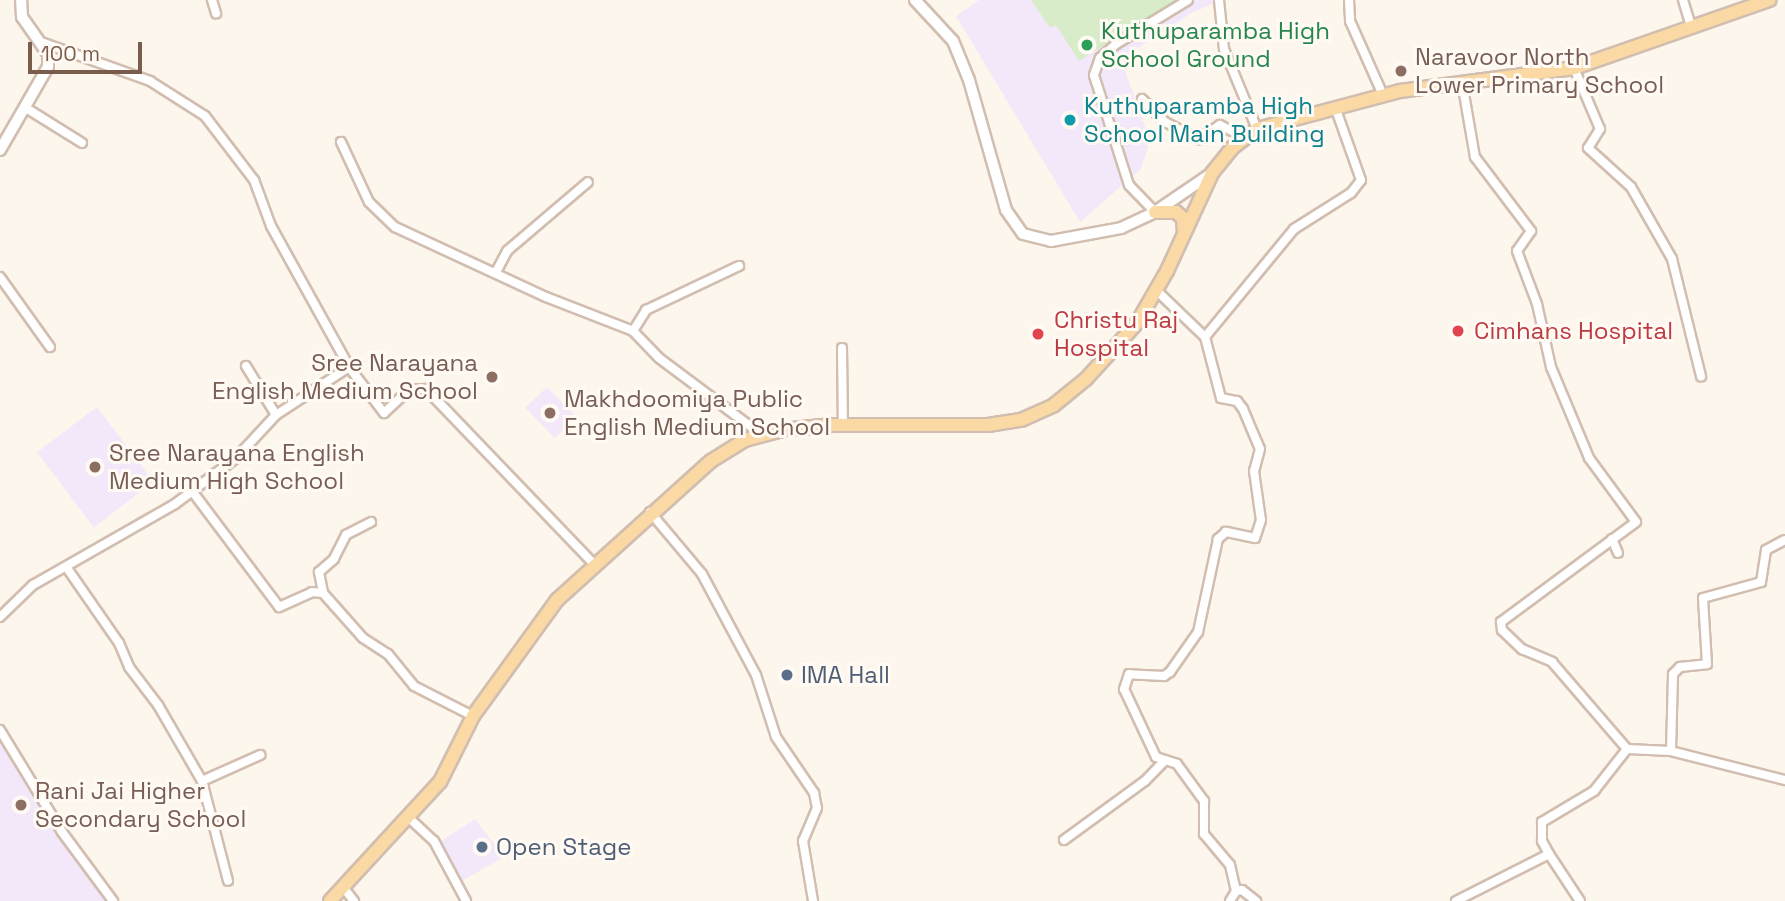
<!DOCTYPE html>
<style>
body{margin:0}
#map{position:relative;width:1785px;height:901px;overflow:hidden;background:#fdf6ec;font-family:"Space Grotesk",sans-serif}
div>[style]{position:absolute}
.education>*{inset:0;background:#f3e8fa;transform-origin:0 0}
.green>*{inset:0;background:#d8ecc9}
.roads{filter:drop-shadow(2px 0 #d1beb0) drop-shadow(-2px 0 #d1beb0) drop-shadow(0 2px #d1beb0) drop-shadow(0 -2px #d1beb0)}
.minor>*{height:8px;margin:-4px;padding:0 4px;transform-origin:4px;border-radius:4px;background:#fff}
.tertiary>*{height:10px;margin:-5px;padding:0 5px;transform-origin:5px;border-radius:5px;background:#fff}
.secondary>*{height:10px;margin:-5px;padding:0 5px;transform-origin:5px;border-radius:5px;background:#fff}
.primary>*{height:12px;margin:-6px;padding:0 6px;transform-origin:6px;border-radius:6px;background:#fbd9a5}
.dots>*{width:19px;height:19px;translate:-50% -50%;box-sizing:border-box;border:4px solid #fffaf3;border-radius:50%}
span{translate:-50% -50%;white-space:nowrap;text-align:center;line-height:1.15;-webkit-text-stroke:6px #fffaf3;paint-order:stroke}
.leisure-label{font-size:24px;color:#27864d}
.left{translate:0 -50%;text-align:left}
.education-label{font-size:24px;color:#785e54}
.right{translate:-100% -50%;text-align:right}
.culture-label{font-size:24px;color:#0d838f}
.health-label{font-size:24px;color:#be3a42}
.service-label{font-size:24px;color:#4e5e75}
.scale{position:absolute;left:28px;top:42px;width:114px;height:32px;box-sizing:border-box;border:4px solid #7a5c4d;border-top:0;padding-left:9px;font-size:21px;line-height:24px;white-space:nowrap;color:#7a5c4d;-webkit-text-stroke:5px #fffaf3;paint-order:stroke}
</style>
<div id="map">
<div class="education">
<div style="clip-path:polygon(979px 0,1220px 0,1190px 14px,1121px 59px,1150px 141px,1141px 169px,1080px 222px,956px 16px)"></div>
<div style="left:547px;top:387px;width:42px;height:30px;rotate:46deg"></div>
<div style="left:97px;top:407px;width:94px;height:75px;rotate:53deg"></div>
<div style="clip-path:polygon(0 738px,9px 751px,109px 901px,0 901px)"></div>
<div style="clip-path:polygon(475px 819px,504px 857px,460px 882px,438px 843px)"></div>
</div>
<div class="green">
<div style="clip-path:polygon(1031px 0,1177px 0,1079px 61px,1056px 25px,1050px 28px)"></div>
</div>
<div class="roads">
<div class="minor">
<div style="left:212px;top:0;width:14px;rotate:73deg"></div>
<div style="left:1219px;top:0;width:49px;rotate:84.2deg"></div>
<div style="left:1224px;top:49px;width:87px;rotate:67.6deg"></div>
<div style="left:1349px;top:0;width:21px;rotate:87deg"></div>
<div style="left:1350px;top:21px;width:81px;rotate:66deg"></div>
<div style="left:1683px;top:0;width:30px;rotate:73deg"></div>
<div style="left:41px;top:42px;width:116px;rotate:19.7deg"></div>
<div style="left:150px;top:81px;width:65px;rotate:32.5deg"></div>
<div style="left:205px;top:116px;width:81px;rotate:52.6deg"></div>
<div style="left:254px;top:180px;width:49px;rotate:69.7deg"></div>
<div style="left:271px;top:226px;width:161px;rotate:61deg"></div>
<div style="left:1574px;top:68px;width:66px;rotate:66.9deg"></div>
<div style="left:1600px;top:129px;width:22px;rotate:122deg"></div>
<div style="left:1588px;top:148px;width:58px;rotate:42.2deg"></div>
<div style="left:1631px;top:187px;width:83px;rotate:60.3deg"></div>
<div style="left:1672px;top:259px;width:121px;rotate:76.1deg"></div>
<div style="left:1462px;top:82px;width:76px;rotate:80.2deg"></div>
<div style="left:1475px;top:157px;width:93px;rotate:52.9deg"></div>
<div style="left:1531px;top:231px;width:24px;rotate:125deg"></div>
<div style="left:1517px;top:251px;width:57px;rotate:69.3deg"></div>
<div style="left:1537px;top:304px;width:65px;rotate:77.5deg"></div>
<div style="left:1551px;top:367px;width:99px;rotate:67.3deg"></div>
<div style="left:1589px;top:458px;width:79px;rotate:53.7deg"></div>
<div style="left:1636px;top:522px;width:168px;rotate:143.5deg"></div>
<div style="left:1501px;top:622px;width:8px;rotate:83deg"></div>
<div style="left:1502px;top:630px;width:28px;rotate:44deg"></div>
<div style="left:1522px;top:649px;width:33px;rotate:23deg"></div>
<div style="left:1552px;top:662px;width:115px;rotate:49.2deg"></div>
<div style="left:1142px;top:99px;width:33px;rotate:45deg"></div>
<div style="left:1165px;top:122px;width:38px;rotate:27deg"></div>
<div style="left:1199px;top:139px;width:25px;rotate:-34deg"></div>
<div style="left:1220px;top:125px;width:28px;rotate:27deg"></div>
<div style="left:26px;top:108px;width:66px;rotate:32deg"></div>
<div style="left:341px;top:142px;width:66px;rotate:65deg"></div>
<div style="left:369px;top:202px;width:36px;rotate:44deg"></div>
<div style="left:395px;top:227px;width:166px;rotate:24.9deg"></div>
<div style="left:546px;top:297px;width:93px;rotate:21.3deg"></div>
<div style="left:633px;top:331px;width:37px;rotate:46deg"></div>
<div style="left:659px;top:358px;width:129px;rotate:36.8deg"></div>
<div style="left:1155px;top:212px;width:37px;rotate:-134deg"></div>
<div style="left:1129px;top:185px;width:115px;rotate:-107.7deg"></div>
<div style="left:1094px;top:75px;width:18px;rotate:-71deg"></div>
<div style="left:1100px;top:58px;width:21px;rotate:-41deg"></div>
<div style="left:1116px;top:44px;width:84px;rotate:-31.4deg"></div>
<div style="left:496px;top:272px;width:24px;rotate:-62deg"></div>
<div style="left:507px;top:251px;width:106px;rotate:-40.4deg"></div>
<div style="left:0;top:277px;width:86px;rotate:54.5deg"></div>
<div style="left:1156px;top:290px;width:68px;rotate:43.8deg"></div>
<div style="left:1205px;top:337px;width:63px;rotate:75.3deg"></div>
<div style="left:1221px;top:398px;width:16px;rotate:11deg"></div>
<div style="left:1237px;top:401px;width:10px;rotate:53deg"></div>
<div style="left:1243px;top:409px;width:43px;rotate:67deg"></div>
<div style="left:1260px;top:449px;width:23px;rotate:105deg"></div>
<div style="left:1254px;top:471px;width:49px;rotate:81.9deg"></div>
<div style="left:1261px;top:520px;width:19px;rotate:108deg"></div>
<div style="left:1255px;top:538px;width:30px;rotate:-168deg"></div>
<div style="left:1226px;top:532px;width:11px;rotate:139deg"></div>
<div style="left:1218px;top:539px;width:95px;rotate:102.1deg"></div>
<div style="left:1198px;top:632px;width:49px;rotate:125deg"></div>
<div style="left:1170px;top:672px;width:7px;rotate:146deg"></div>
<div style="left:1164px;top:676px;width:35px;rotate:-177deg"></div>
<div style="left:1129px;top:674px;width:16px;rotate:108deg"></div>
<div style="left:1124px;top:689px;width:75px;rotate:64.8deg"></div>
<div style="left:1156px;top:757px;width:22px;rotate:18deg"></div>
<div style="left:1177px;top:764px;width:46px;rotate:53.9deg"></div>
<div style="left:1204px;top:801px;width:33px;rotate:90deg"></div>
<div style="left:1204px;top:834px;width:40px;rotate:50deg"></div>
<div style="left:1230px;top:865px;width:27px;rotate:77deg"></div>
<div style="left:1236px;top:891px;width:6px;rotate:-9deg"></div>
<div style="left:1242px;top:890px;width:18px;rotate:38deg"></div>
<div style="left:633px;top:331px;width:25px;rotate:-58deg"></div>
<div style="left:646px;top:310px;width:103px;rotate:-25.3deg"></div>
<div style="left:1205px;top:337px;width:140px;rotate:-50.5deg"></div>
<div style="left:1294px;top:229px;width:67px;rotate:-32.3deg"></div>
<div style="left:1351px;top:193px;width:16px;rotate:-52deg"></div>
<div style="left:1361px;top:180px;width:77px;rotate:-109.6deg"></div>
<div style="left:842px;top:348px;width:77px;rotate:89.3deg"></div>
<div style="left:246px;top:366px;width:57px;rotate:58.5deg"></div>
<div style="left:192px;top:491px;width:145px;rotate:53.1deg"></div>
<div style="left:279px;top:607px;width:36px;rotate:-24deg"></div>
<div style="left:312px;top:592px;width:11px;rotate:5deg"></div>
<div style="left:650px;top:512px;width:81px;rotate:50deg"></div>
<div style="left:702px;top:574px;width:115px;rotate:61.9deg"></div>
<div style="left:756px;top:675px;width:65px;rotate:72.1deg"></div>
<div style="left:776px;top:737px;width:68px;rotate:55.8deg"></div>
<div style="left:814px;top:793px;width:15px;rotate:79deg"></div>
<div style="left:817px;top:808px;width:36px;rotate:113deg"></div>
<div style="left:803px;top:841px;width:61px;rotate:80.5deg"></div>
<div style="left:371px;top:522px;width:28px;rotate:153deg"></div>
<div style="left:346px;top:535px;width:27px;rotate:117deg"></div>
<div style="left:334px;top:559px;width:20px;rotate:139deg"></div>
<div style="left:319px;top:572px;width:21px;rotate:79deg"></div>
<div style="left:323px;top:593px;width:60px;rotate:48.4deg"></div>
<div style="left:363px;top:638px;width:30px;rotate:33deg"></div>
<div style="left:388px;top:654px;width:41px;rotate:50.9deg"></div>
<div style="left:414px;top:686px;width:66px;rotate:27deg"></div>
<div style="left:1612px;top:539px;width:15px;rotate:67deg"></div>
<div style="left:67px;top:568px;width:91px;rotate:55.3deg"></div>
<div style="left:119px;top:643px;width:26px;rotate:67deg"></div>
<div style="left:129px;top:667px;width:48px;rotate:52.7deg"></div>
<div style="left:158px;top:705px;width:88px;rotate:59.9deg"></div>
<div style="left:202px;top:781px;width:103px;rotate:75.4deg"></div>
<div style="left:0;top:617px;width:46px;rotate:-44.1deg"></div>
<div style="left:33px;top:585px;width:163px;rotate:-29.7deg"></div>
<div style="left:175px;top:504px;width:76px;rotate:-37deg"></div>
<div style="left:236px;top:458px;width:59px;rotate:-47.1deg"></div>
<div style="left:276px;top:415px;width:87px;rotate:-33.3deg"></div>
<div style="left:349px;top:367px;width:58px;rotate:52.7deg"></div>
<div style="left:384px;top:413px;width:35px;rotate:-43deg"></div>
<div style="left:410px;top:389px;width:16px"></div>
<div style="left:426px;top:389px;width:243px;rotate:46.2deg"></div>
<div style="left:0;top:730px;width:119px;rotate:58.7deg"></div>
<div style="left:62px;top:832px;width:86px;rotate:53.5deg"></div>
<div style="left:1671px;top:751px;width:118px;rotate:14.3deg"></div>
<div style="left:202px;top:781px;width:64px;rotate:-24.1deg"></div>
<div style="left:408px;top:817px;width:35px;rotate:43deg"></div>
<div style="left:434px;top:841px;width:68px;rotate:61.9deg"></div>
<div style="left:1064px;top:840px;width:100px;rotate:-36.1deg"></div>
<div style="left:1145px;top:781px;width:29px;rotate:-46deg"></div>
<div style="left:1549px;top:854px;width:56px;rotate:56.6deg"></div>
<div style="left:343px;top:887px;width:18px;rotate:52deg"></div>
<div style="left:1230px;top:901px;width:12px;rotate:-59deg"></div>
<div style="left:1456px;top:901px;width:104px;rotate:-26.8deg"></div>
<div style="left:1549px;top:854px;width:15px;rotate:-118deg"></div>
<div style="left:1542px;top:841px;width:19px;rotate:-90deg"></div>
<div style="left:1542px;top:822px;width:61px;rotate:-30.8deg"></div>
<div style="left:1594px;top:791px;width:53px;rotate:-51.8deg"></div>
<div style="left:1627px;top:749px;width:44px;rotate:2.6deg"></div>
<div style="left:1671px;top:751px;width:77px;rotate:-88.5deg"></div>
<div style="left:1673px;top:674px;width:10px;rotate:-45deg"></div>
<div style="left:1680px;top:667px;width:27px;rotate:-6deg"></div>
<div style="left:1707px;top:664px;width:66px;rotate:-93.5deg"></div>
<div style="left:1703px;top:598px;width:60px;rotate:-15.4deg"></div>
<div style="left:1761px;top:582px;width:32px;rotate:-81deg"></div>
<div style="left:1766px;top:550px;width:21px;rotate:-28deg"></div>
</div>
<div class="tertiary">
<div style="left:0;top:150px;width:96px;rotate:-60deg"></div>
<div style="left:48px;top:67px;width:13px;rotate:-90deg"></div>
<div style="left:48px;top:54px;width:45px;rotate:-125.1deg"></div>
<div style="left:22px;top:17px;width:17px;rotate:-93deg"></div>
</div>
<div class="secondary">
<div style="left:915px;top:0;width:56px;rotate:47.2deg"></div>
<div style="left:953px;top:41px;width:42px;rotate:67.7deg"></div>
<div style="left:969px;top:80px;width:135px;rotate:74.1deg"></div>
<div style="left:1006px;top:210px;width:29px;rotate:55deg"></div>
<div style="left:1023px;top:234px;width:29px;rotate:14deg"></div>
<div style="left:1051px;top:241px;width:71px;rotate:-10.5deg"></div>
<div style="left:1121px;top:228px;width:38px;rotate:-25deg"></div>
<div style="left:1155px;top:212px;width:69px;rotate:-34.4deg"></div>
</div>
<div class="primary">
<div style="left:1155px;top:212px;width:21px"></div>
<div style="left:1176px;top:212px;width:9px;rotate:41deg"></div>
<div style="left:1183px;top:218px;width:14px;rotate:86deg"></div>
<div style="left:330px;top:901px;width:162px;rotate:-47.3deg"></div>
<div style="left:440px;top:782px;width:74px;rotate:-63.4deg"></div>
<div style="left:473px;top:716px;width:143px;rotate:-54.1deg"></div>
<div style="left:557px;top:600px;width:207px;rotate:-42.1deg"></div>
<div style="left:711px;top:461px;width:40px;rotate:-32deg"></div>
<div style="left:745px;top:440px;width:38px;rotate:-15deg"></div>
<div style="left:782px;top:430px;width:50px;rotate:-5.7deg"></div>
<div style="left:832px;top:425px;width:156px"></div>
<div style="left:988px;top:425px;width:33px;rotate:-9deg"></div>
<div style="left:1021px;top:420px;width:36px;rotate:-24deg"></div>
<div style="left:1054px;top:405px;width:41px;rotate:-39.1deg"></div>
<div style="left:1086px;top:379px;width:76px;rotate:-47.7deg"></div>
<div style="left:1137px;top:323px;width:60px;rotate:-60deg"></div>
<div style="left:1167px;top:271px;width:108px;rotate:-65.3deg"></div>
<div style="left:1212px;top:173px;width:32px;rotate:-51deg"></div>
<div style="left:1232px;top:148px;width:31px;rotate:-37deg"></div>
<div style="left:1257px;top:129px;width:148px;rotate:-14.9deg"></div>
<div style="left:1400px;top:91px;width:176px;rotate:-7.5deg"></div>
<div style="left:1574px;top:68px;width:207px;rotate:-19.2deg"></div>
</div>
</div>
<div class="dots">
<div style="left:1087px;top:45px;background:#2e9e5b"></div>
<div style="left:1401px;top:71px;background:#8d6e63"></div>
<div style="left:1070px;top:120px;background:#0f9aa8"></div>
<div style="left:1458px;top:331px;background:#e0444e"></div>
<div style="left:1038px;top:334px;background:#e0444e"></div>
<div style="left:492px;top:377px;background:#8d6e63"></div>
<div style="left:550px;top:413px;background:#8d6e63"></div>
<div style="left:95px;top:467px;background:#8d6e63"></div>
<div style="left:787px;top:675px;background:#5c6f8a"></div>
<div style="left:21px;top:805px;background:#8d6e63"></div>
<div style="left:482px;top:847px;background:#5c6f8a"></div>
</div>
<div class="leisure-label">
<span class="left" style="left:1101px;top:45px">Kuthuparamba High<br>School Ground</span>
</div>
<div class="education-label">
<span class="left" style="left:1415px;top:71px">Naravoor North<br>Lower Primary School</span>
<span class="right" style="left:478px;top:377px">Sree Narayana<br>English Medium School</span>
<span class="left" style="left:564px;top:413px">Makhdoomiya Public<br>English Medium School</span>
<span class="left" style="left:109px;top:467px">Sree Narayana English<br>Medium High School</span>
<span class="left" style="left:35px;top:805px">Rani Jai Higher<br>Secondary School</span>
</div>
<div class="culture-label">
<span class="left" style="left:1084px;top:120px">Kuthuparamba High<br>School Main Building</span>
</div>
<div class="health-label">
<span class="left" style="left:1054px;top:334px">Christu Raj<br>Hospital</span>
<span class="left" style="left:1474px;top:331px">Cimhans Hospital</span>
</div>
<div class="service-label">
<span class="left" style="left:801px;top:675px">IMA Hall</span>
<span class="left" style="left:496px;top:847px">Open Stage</span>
</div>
<div class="scale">100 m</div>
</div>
